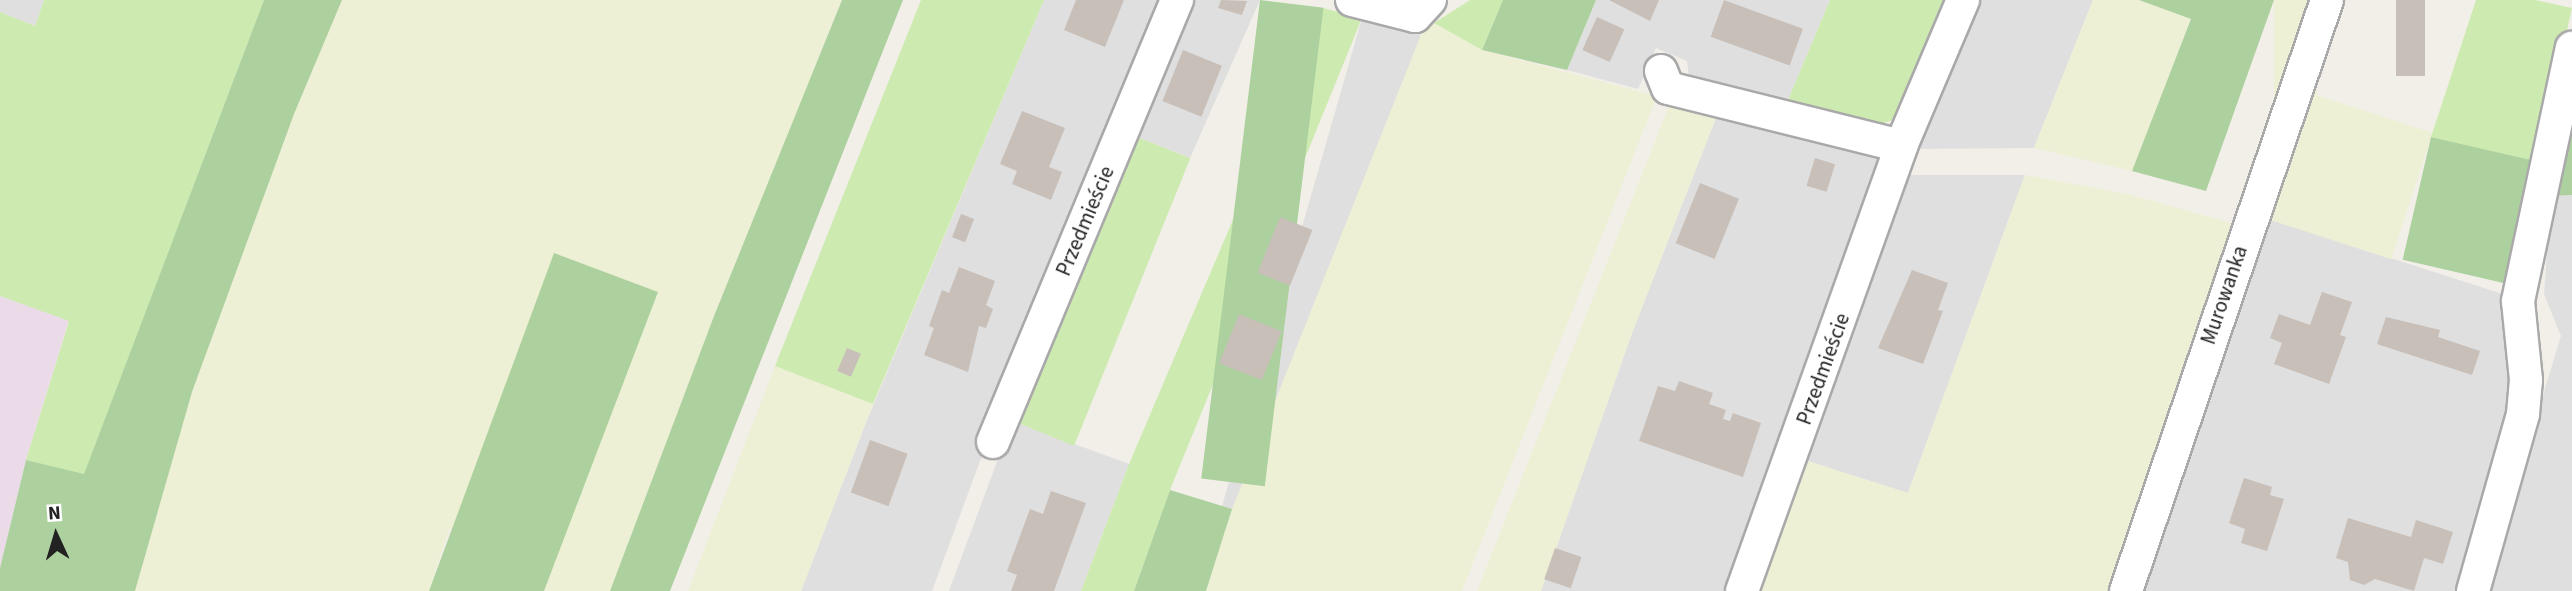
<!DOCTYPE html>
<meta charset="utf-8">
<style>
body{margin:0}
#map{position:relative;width:2572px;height:591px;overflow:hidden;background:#f2efe9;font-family:"Source Sans 3",sans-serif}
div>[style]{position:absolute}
.residential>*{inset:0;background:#e0dfdf;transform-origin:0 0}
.industrial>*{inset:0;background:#ebdbe8}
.farmland>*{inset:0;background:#eef0d5;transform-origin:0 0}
.grass>*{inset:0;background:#cdebb0;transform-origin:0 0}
.forest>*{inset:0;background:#add19e;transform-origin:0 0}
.building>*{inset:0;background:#c7bfb8;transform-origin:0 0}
.roads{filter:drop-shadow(2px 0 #a9a9a9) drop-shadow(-2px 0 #a9a9a9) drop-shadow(0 2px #a9a9a9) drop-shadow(0 -2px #a9a9a9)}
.minor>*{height:32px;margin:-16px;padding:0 16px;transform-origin:16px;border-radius:16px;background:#fff}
span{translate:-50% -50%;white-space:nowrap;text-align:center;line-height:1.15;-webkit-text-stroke:6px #fff;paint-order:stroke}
.street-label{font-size:21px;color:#222}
.north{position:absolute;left:21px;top:500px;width:70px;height:70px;-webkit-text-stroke:5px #fff;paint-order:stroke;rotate:356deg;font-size:19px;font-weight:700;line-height:28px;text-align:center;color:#222}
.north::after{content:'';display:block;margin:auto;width:24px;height:32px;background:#222;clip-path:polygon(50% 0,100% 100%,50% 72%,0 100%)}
</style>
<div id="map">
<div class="residential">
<div style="clip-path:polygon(0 0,44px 0,35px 26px,0 12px)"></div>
<div style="clip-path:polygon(1044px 0,1163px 0,997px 415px,932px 591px,801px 591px,867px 420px)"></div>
<div style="clip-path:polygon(1186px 0,1260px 0,1190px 158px,1130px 134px)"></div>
<div style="clip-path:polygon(1596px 0,1830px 0,1785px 107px,1690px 85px,1687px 61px,1656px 48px,1638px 89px,1567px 70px)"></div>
<div style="clip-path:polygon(1975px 0,2093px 0,2034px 148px,1913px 149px)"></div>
<div style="left:1362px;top:18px;width:61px;height:510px;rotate:16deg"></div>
<div style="clip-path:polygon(1719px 110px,1889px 155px,1730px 591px,1541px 591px,1632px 333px)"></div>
<div style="clip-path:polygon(1902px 175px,2025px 175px,1908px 493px,1801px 459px)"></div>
<div style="clip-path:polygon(2572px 195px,2572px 591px,2483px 591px,2561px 336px,2544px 294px,2551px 196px)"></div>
<div style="clip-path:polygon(2260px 216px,2509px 296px,2516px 396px,2464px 591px,2135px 591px)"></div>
<div style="clip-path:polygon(1012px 421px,1129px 464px,1081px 591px,949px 591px)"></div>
</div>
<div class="industrial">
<div style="clip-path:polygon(0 296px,69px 320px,26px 460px,0 568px)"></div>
</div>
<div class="farmland">
<div style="clip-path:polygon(342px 0,842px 0,714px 316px,610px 591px,544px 591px,579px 497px,449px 529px,429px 591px,135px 591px,192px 392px,294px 114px)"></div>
<div style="clip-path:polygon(2093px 0,2139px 0,2191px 19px,2132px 171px,2034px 148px)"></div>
<div style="left:2274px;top:0;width:43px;height:203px"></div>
<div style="clip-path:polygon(1434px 23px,1482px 50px,1657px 96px,1462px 591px,1206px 591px,1232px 509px,1421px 35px)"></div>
<div style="left:2304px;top:91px;width:135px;height:133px;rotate:18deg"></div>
<div style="clip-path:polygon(1671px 101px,1719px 110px,1632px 333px,1541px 591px,1477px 591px)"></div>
<div style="clip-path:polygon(2025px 175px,2127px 194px,2239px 225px,2115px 591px,1755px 591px,1801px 459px,1908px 493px)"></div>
<div style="clip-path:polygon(775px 366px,873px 404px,801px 591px,688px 591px)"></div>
</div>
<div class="grass">
<div style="clip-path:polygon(44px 0,264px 0,84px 475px,26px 460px,69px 321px,0 296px,0 12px,35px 26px)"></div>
<div style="clip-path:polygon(921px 0,1044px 0,873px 404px,775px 366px)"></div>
<div style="clip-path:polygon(1470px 0,1503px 0,1482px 50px,1434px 23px)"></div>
<div style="clip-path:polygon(1830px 0,1954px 0,1901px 117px,1867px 129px,1785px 107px)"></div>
<div style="clip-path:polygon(2476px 0,2535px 0,2572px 8px,2537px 162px,2431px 137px)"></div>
<div style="clip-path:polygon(1323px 8px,1362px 18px,1170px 490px,1134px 591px,1081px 591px,1129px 464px)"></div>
<div style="left:1130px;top:134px;width:65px;height:310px;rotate:22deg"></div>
</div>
<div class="forest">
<div style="clip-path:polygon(264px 0,342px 0,294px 114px,192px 392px,135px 591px,0 591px,0 568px,26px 460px,84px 474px)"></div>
<div style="clip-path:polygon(842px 0,903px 0,670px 591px,610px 591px,714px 316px)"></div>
<div style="left:1260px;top:0;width:64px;height:482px;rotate:7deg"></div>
<div style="clip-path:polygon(1503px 0,1596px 0,1567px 70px,1482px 50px)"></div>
<div style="clip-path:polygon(2139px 0,2274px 0,2206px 191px,2132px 171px,2191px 19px)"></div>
<div style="clip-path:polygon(2572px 100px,2572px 195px,2551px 196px)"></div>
<div style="left:2431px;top:137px;width:109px;height:126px;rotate:13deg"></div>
<div style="clip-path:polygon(554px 253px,658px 292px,544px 591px,429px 591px)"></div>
<div style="clip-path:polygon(1170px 490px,1232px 509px,1206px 591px,1134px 591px)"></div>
</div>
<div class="building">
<div style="clip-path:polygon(1076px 0,1124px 0,1105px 47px,1064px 30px)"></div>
<div style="clip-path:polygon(1221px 0,1247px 1px,1242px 15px,1218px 8px)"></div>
<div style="clip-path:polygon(1609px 0,1659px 0,1650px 21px)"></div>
<div style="left:1724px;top:0;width:84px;height:39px;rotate:20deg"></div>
<div style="left:2396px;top:0;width:29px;height:76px"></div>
<div style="left:1597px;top:17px;width:30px;height:36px;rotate:24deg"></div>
<div style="left:1183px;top:50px;width:42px;height:55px;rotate:22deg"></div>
<div style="clip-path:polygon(1022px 111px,1065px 128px,1049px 167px,1062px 172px,1051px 200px,1012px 184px,1017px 171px,1000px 164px)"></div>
<div style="left:1815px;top:158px;width:21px;height:29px;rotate:17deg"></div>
<div style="left:1700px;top:183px;width:42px;height:65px;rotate:22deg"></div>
<div style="left:961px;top:214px;width:14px;height:25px;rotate:21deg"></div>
<div style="left:1280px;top:217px;width:35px;height:60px;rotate:22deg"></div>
<div style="clip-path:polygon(959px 267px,995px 281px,986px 305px,993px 309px,986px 328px,979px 326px,968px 372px,924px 355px,934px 328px,929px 326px,942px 290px,949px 293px)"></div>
<div style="clip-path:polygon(1912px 270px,1948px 283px,1938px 310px,1943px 311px,1923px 364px,1878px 348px)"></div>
<div style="clip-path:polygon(2322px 292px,2352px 302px,2340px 335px,2346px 337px,2329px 384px,2274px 364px,2282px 343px,2270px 338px,2279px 314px,2310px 325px)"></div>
<div style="left:1239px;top:314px;width:46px;height:53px;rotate:22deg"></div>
<div style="clip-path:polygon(2386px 317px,2440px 330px,2438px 337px,2480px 351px,2472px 375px,2377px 344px)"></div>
<div style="left:847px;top:348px;width:15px;height:25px;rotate:23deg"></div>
<div style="clip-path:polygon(1679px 381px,1713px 393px,1709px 404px,1726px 410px,1723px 419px,1730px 421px,1733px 413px,1761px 423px,1743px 477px,1639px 441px,1658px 386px,1675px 391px)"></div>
<div style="left:870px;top:440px;width:40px;height:56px;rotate:20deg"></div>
<div style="clip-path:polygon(2244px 478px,2272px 487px,2270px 495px,2284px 499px,2267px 551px,2241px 543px,2245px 529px,2229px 523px)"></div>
<div style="clip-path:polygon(1051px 491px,1086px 503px,1054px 591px,1011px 591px,1017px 575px,1007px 571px,1030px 509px,1043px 514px)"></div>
<div style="clip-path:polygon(2348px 518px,2411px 537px,2416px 520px,2453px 532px,2443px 564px,2424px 558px,2414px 591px,2375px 579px,2364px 585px,2350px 580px,2348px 562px,2336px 558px)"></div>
<div style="left:1555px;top:548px;width:28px;height:33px;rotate:19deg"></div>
</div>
<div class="roads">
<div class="minor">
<div style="left:1352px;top:0;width:65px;rotate:14.3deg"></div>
<div style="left:1415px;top:16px;width:22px;rotate:-47deg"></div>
<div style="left:1661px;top:71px;width:18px;rotate:68deg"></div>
<div style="left:1668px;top:88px;width:240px;rotate:14deg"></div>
<div style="left:993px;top:442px;width:479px;rotate:-67.4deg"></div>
<div style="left:1742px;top:591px;width:473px;rotate:-70.3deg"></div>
<div style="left:1901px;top:146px;width:159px;rotate:-67deg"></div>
<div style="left:2126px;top:591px;width:624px;rotate:-71.22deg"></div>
<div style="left:2473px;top:591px;width:184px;rotate:-74.2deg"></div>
<div style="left:2523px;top:414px;width:34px;rotate:-85deg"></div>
<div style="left:2526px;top:380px;width:79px;rotate:-95.8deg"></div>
<div style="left:2518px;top:301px;width:259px;rotate:-78deg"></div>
</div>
</div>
<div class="street-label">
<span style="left:1085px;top:221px;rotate:-67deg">Przedmieście</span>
<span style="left:2224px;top:295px;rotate:-71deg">Murowanka</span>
<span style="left:1823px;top:369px;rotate:-70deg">Przedmieście</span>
</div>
<div class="north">N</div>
</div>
